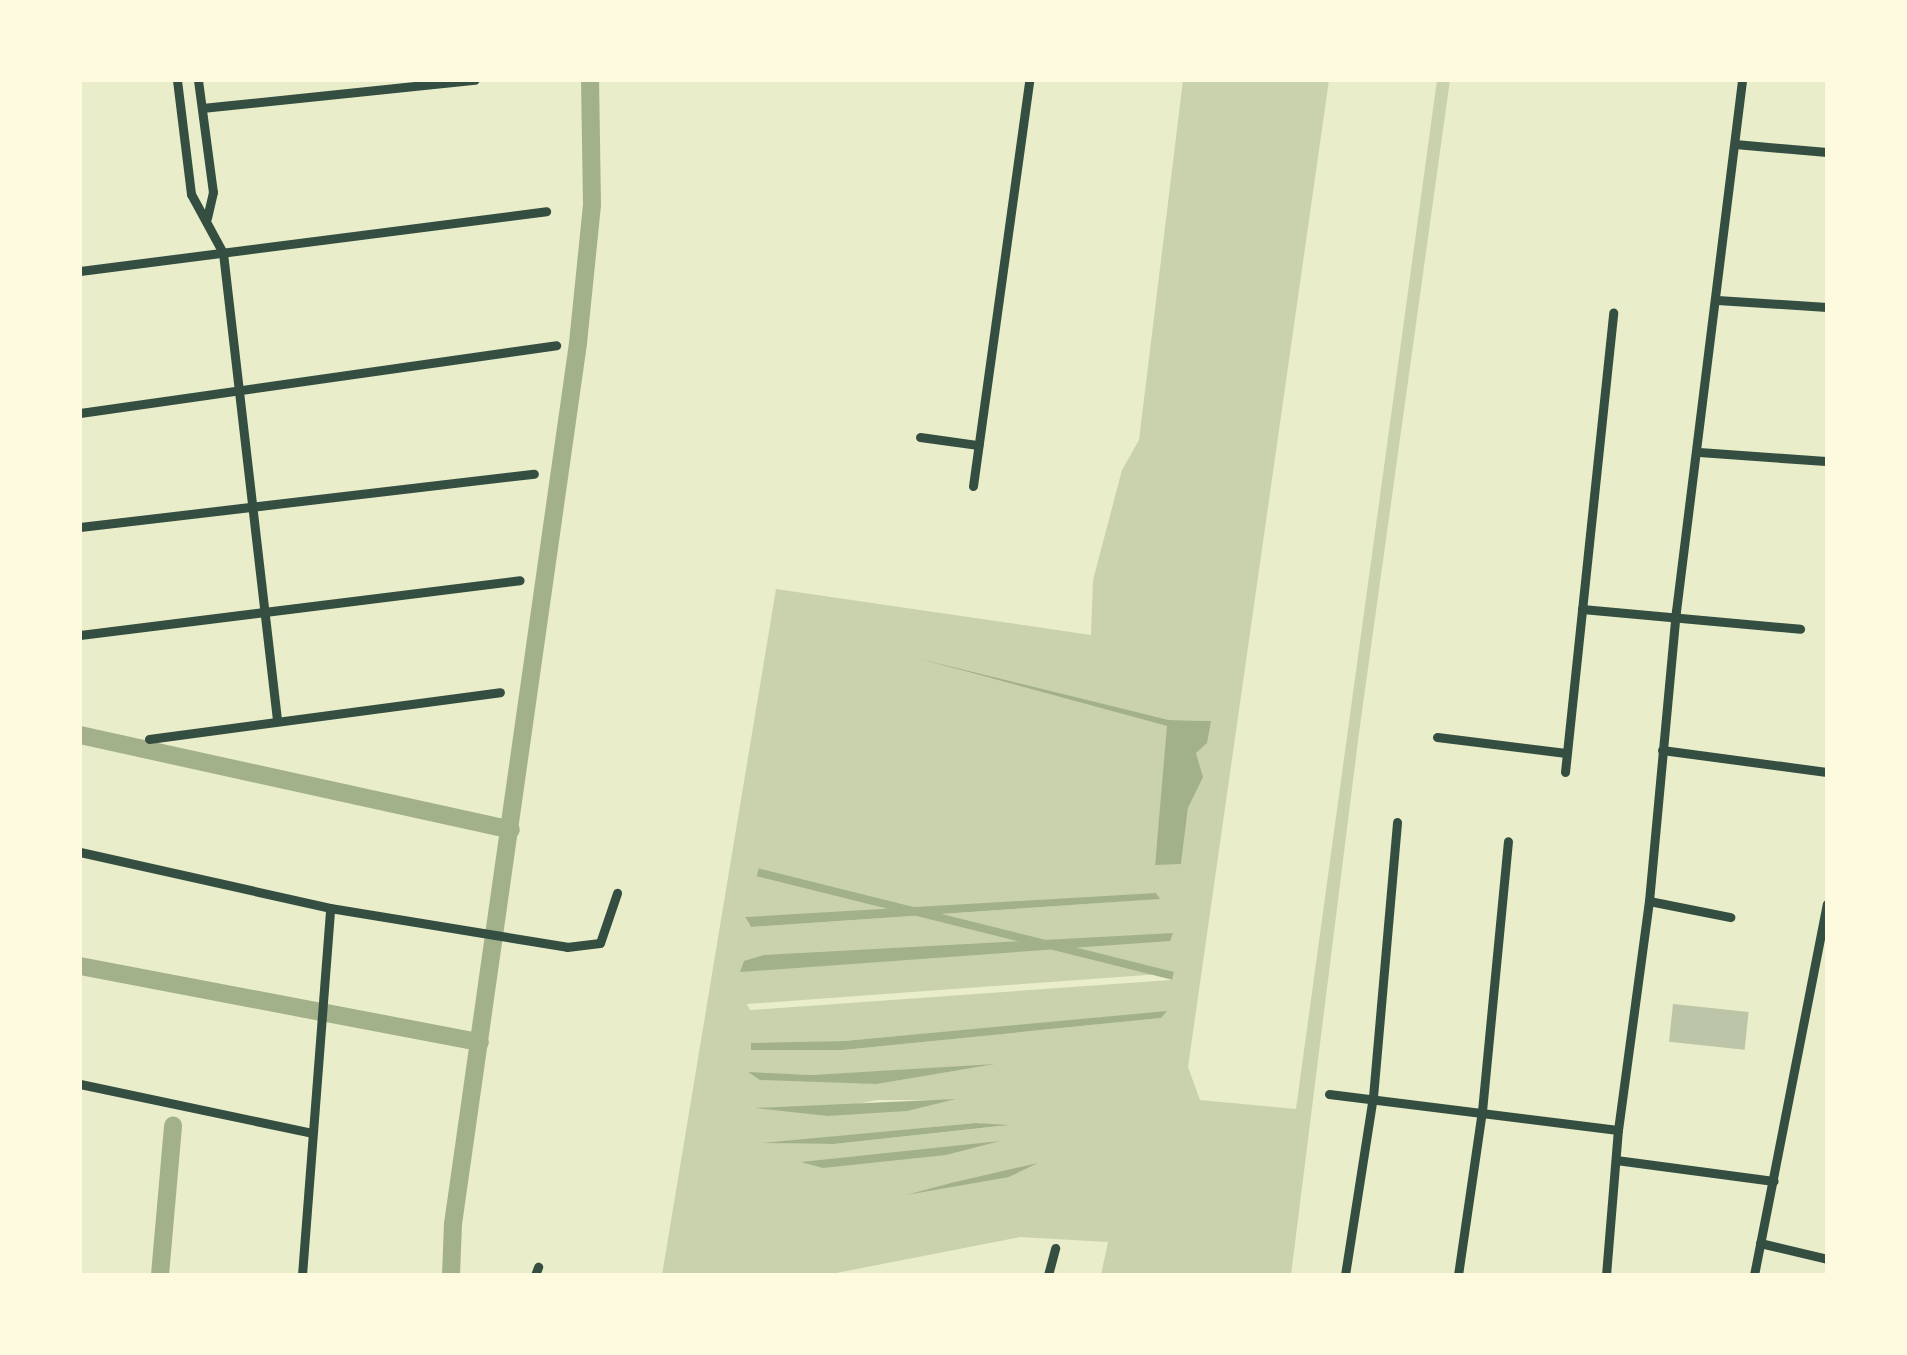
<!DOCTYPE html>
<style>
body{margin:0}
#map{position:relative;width:1907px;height:1355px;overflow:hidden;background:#e9edc9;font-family:"Libre Baskerville",serif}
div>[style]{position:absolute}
.green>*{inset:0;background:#cad2ad}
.water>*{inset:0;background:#a3b18a;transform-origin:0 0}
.canal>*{height:18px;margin:-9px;padding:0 9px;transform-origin:9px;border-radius:9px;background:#a3b18a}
.building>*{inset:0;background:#bcc5a7;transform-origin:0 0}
.minor>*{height:9px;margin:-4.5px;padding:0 4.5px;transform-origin:4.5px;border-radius:4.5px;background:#344e41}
span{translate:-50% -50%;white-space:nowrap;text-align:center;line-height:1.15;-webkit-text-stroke:10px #fefae0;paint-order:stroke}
.frame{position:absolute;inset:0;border:82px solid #fefae0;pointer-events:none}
</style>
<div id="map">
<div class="green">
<div style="clip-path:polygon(evenodd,1183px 80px,1329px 80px,1188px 1067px,1200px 1100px,1296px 1109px,1437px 80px,1450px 80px,1359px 733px,1291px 1275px,1101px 1275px,1108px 1242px,1020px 1237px,826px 1275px,662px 1275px,776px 589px,1091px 635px,1093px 580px,1122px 470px,1139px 440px,1183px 80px,953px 668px,1169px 720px,1211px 721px,1196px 753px,1202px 777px,1188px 808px,1181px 863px,1155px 864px,1168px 726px,953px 668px,1183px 80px,1158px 899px,751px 927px,745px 918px,746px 917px,1158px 899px,1183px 80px,1174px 973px,1171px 980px,750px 1010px,747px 1004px,1174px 973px,1183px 80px,1166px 1012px,1160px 1018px,843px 1050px,752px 1050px,751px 1044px,844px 1041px,1166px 1012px,1183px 80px,987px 1065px,877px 1084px,750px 1073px,811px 1075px,987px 1065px,1183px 80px,877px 1100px,951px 1100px,827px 1116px,766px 1108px,841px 1107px,877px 1100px,1183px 80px,976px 1123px,1001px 1126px,834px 1144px,772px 1143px,976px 1123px)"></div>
</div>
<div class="water">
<div style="clip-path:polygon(920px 659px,1169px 720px,1211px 721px,1207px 743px,1196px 753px,1203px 777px,1188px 808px,1181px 864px,1155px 865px,1167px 726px)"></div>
<div style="clip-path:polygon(1156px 893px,1160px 899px,751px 927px,745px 917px)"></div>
<div style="clip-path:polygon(1173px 933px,1170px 941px,740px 972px,744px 961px,764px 955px)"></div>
<div style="left:1174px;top:972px;width:8px;height:428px;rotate:104deg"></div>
<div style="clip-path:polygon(1167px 1011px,1161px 1018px,843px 1050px,751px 1050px,751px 1043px,844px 1041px)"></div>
<div style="clip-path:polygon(995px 1064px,877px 1084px,760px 1080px,748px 1072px,811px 1075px)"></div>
<div style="clip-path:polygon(956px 1099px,907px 1111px,827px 1116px,755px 1108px)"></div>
<div style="clip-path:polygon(976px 1123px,1009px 1125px,834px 1144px,762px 1143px)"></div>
<div style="clip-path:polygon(1000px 1141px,946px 1155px,823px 1168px,801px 1162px)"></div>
<div style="clip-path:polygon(1038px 1163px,1009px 1177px,906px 1195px,951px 1183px)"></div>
</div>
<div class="canal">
<div style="left:80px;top:735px;width:441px;rotate:12.4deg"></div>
<div style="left:80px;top:966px;width:407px;rotate:10.8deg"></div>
<div style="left:160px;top:1275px;width:150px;rotate:-85deg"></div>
<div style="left:451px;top:1275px;width:51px;rotate:-87.8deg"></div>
<div style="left:453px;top:1224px;width:890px;rotate:-81.92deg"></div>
<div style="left:578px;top:343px;width:139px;rotate:-84.2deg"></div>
<div style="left:592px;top:205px;width:125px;rotate:-90.9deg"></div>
</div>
<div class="building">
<div style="left:1673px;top:1004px;width:76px;height:38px;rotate:6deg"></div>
</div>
<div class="minor">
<div style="left:177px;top:80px;width:115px;rotate:83deg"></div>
<div style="left:191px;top:194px;width:67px;rotate:61.5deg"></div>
<div style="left:223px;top:253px;width:471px;rotate:83.4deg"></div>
<div style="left:198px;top:80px;width:113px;rotate:82.4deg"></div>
<div style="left:213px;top:192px;width:27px;rotate:103deg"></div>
<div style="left:202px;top:108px;width:274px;rotate:-5.9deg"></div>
<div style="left:1735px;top:144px;width:92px;rotate:5deg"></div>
<div style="left:80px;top:271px;width:470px;rotate:-7.3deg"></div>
<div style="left:1717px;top:300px;width:110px;rotate:3.6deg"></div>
<div style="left:80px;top:413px;width:481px;rotate:-8.1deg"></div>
<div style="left:920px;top:437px;width:59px;rotate:7.9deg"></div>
<div style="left:1699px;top:452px;width:127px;rotate:4.1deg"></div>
<div style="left:973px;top:486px;width:410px;rotate:-82.1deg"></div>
<div style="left:80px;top:527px;width:457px;rotate:-6.7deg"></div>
<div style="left:1582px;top:609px;width:219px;rotate:5.2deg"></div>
<div style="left:80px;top:635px;width:443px;rotate:-7.1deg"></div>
<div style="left:1437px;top:737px;width:130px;rotate:7.1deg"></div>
<div style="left:149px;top:739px;width:354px;rotate:-7.6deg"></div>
<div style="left:1662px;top:750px;width:166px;rotate:7.6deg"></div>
<div style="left:1565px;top:772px;width:462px;rotate:-84deg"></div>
<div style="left:80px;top:852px;width:256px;rotate:12.6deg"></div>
<div style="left:330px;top:908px;width:240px;rotate:9.3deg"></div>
<div style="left:567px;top:947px;width:33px;rotate:-7deg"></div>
<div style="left:600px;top:943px;width:53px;rotate:-71.2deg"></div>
<div style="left:1649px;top:901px;width:83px;rotate:11.2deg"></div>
<div style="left:80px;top:1084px;width:237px;rotate:11.9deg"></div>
<div style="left:1329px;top:1094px;width:291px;rotate:7.1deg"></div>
<div style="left:1616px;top:1160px;width:159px;rotate:7.6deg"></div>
<div style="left:1760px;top:1243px;width:69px;rotate:13.4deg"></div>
<div style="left:302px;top:1275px;width:368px;rotate:-85.6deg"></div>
<div style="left:535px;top:1275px;width:9px;rotate:-69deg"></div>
<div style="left:1048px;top:1275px;width:28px;rotate:-75deg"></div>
<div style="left:1345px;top:1275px;width:180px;rotate:-81.1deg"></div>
<div style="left:1373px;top:1097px;width:276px;rotate:-85deg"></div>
<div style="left:1458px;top:1275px;width:166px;rotate:-81.7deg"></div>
<div style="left:1482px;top:1111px;width:271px;rotate:-84.5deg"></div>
<div style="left:1606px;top:1275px;width:145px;rotate:-85.3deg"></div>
<div style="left:1618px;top:1130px;width:231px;rotate:-82.3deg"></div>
<div style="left:1649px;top:901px;width:291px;rotate:-84.7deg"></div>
<div style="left:1676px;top:611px;width:535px;rotate:-82.91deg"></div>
<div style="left:1754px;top:1275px;width:378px;rotate:-78.9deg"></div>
</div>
<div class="frame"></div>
</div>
